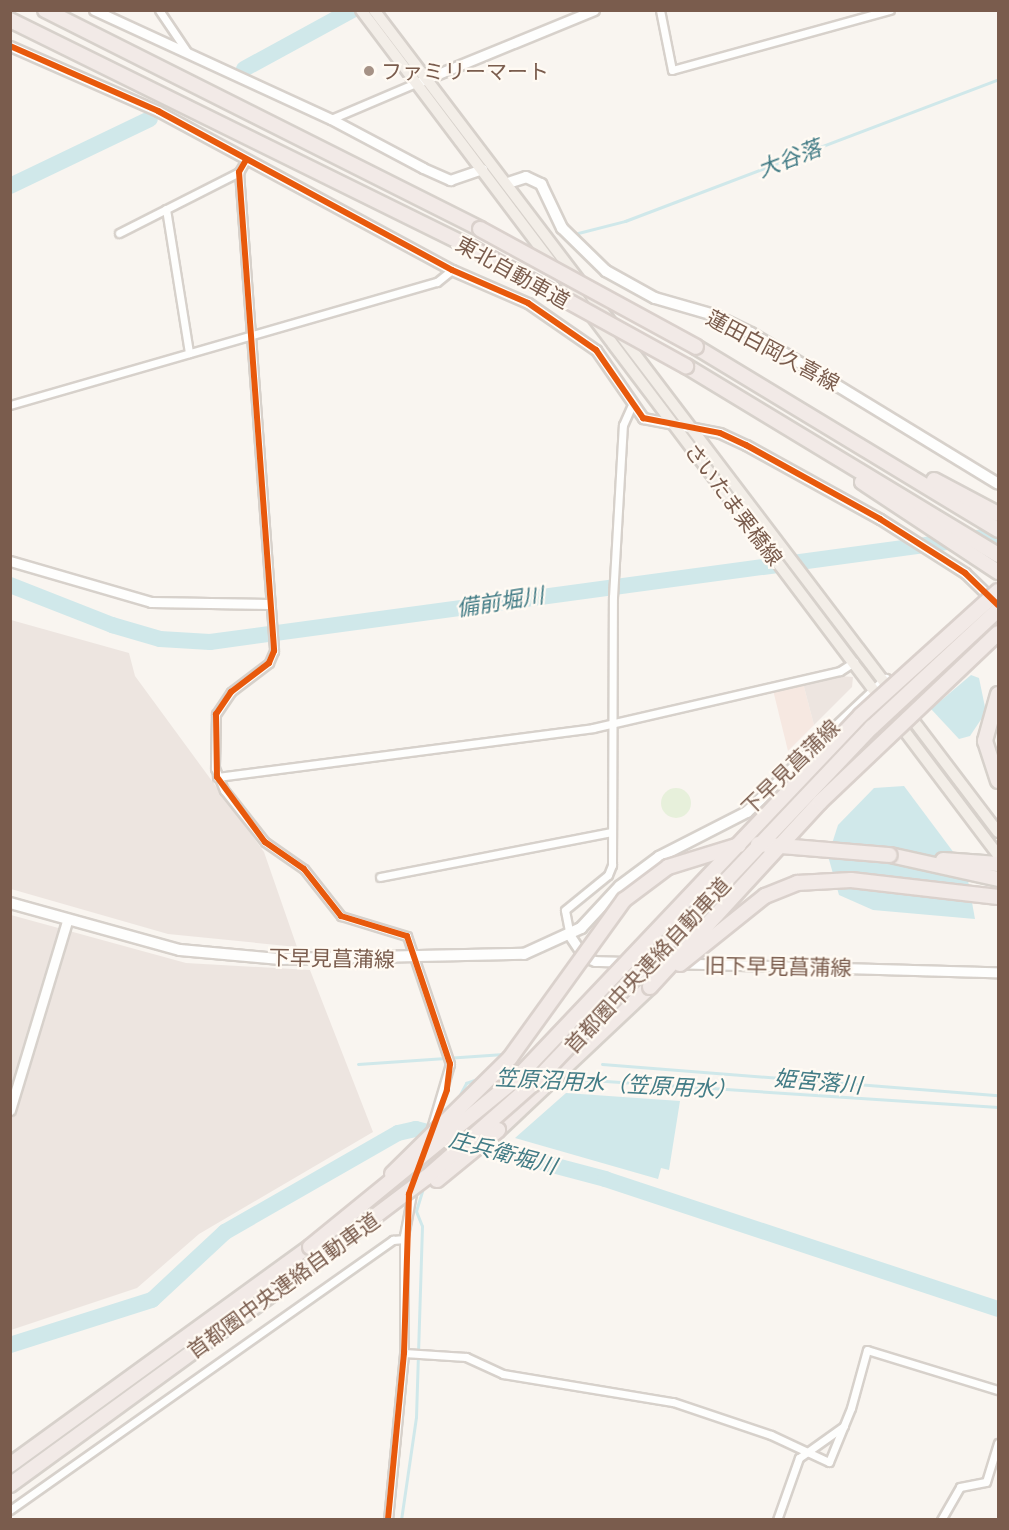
<!DOCTYPE html>
<meta charset="utf-8">
<style>
body{margin:0}
#map{position:relative;width:1009px;height:1530px;overflow:hidden;background:#f9f5f0;font-family:"Exo 2","Noto Sans JP",sans-serif}
div>[style]{position:absolute}
.commercial>*{inset:0;background:#f6e8e1}
.industrial>*{inset:0;background:#ede5e0}
.green>*{inset:0;background:#e7f0db}
.round{border-radius:50%}
.water>*{inset:0;background:#d0e8ea}
.stream>*{height:3px;margin:-1.5px;padding:0 1.5px;transform-origin:1.5px;border-radius:1.5px;background:#d0e8ea}
.river>*{height:16px;margin:-8px;padding:0 8px;transform-origin:8px;border-radius:8px;background:#d0e8ea}
.roads{filter:drop-shadow(2px 0 #d7d1cb) drop-shadow(-2px 0 #d7d1cb) drop-shadow(0 2px #d7d1cb) drop-shadow(0 -2px #d7d1cb)}
.minor>*{height:7px;margin:-3.5px;padding:0 3.5px;transform-origin:3.5px;border-radius:3.5px;background:#fefefd}
.tertiary>*{height:9px;margin:-4.5px;padding:0 4.5px;transform-origin:4.5px;border-radius:4.5px;background:#fefefd}
.secondary>*{height:10px;margin:-5px;padding:0 5px;transform-origin:5px;border-radius:5px;background:#fefefd}
.primary>*{height:10px;margin:-5px;padding:0 5px;transform-origin:5px;border-radius:5px;background:#f3eee8}
.motorway>*{height:14px;margin:-7px;padding:0 7px;transform-origin:7px;border-radius:7px;background:#f2eae7}
.bridges{filter:drop-shadow(2px 0 #dad1cc) drop-shadow(-2px 0 #dad1cc) drop-shadow(0 2px #dad1cc) drop-shadow(0 -2px #dad1cc)}
.motorway-bridge>*{height:14px;margin:-7px;padding:0 7px;transform-origin:7px;border-radius:7px;background:#f2eae7}
.cycleway>*{height:6px;margin:-3px;padding:0 3px;transform-origin:3px;border-radius:3px;background:#e8590c}
.dots>*{width:16px;height:16px;translate:-50% -50%;box-sizing:border-box;border:3px solid #fffaf3;border-radius:50%}
span{translate:-50% -50%;white-space:nowrap;text-align:center;line-height:1.15;-webkit-text-stroke:4.5px #fffaf3;paint-order:stroke}
.poi-label{font-size:21px;color:#7a5c4d}
.left{translate:0 -50%;text-align:left}
.street-label{font-size:21px;color:#7a5c4d}
.water-label{font-size:22px;color:#437c86;font-style:italic}
.frame{position:absolute;inset:0;border:12px solid #7a5c4d;pointer-events:none}
</style>
<div id="map">
<div class="commercial">
<div style="clip-path:polygon(803px 683px,814px 725px,788px 751px,773px 690px)"></div>
</div>
<div class="industrial">
<div style="clip-path:polygon(11px 620px,129px 653px,135px 676px,264px 852px,297px 947px,168px 934px,11px 889px)"></div>
<div style="clip-path:polygon(840px 676px,853px 677px,852px 687px,814px 725px,803px 683px)"></div>
<div style="clip-path:polygon(11px 915px,186px 963px,310px 970px,373px 1132px,199px 1234px,137px 1288px,11px 1330px)"></div>
</div>
<div class="green">
<div class="round" style="left:661px;top:788px;width:30px;height:30px"></div>
</div>
<div class="water">
<div style="clip-path:polygon(971px 675px,979px 678px,986px 712px,970px 736px,959px 739px,931px 709px)"></div>
<div style="clip-path:polygon(904px 786px,966px 869px,975px 919px,873px 910px,839px 895px,828px 856px,838px 825px,874px 788px)"></div>
<div style="clip-path:polygon(566px 1093px,680px 1101px,669px 1170px,661px 1168px,658px 1179px,515px 1138px)"></div>
</div>
<div class="stream">
<div style="left:578px;top:233px;width:49px;rotate:-14.3deg"></div>
<div style="left:625px;top:221px;width:399px;rotate:-20.8deg"></div>
<div style="left:358px;top:1064px;width:146px;rotate:-3.9deg"></div>
<div style="left:602px;top:1064px;width:397px;rotate:4.5deg"></div>
<div style="left:497px;top:1076px;width:15px"></div>
<div style="left:560px;top:1078px;width:439px;rotate:3.8deg"></div>
<div style="left:455px;top:1104px;width:24px;rotate:-62deg"></div>
<div style="left:466px;top:1083px;width:20px;rotate:-20deg"></div>
<div style="left:428px;top:1170px;width:17px;rotate:-73deg"></div>
<div style="left:401px;top:1520px;width:104px;rotate:-81.7deg"></div>
<div style="left:416px;top:1417px;width:191px;rotate:-88.2deg"></div>
<div style="left:422px;top:1226px;width:16px;rotate:-112deg"></div>
<div style="left:416px;top:1211px;width:27px;rotate:-73deg"></div>
</div>
<div class="river">
<div style="left:244px;top:69px;width:123px;rotate:-28.6deg"></div>
<div style="left:10px;top:186px;width:155px;rotate:-25.6deg"></div>
<div style="left:10px;top:585px;width:110px;rotate:21.4deg"></div>
<div style="left:112px;top:625px;width:50px;rotate:16.3deg"></div>
<div style="left:160px;top:639px;width:50px;rotate:3.4deg"></div>
<div style="left:210px;top:642px;width:795px;rotate:-7.73deg"></div>
<div style="left:10px;top:1345px;width:149px;rotate:-17.6deg"></div>
<div style="left:152px;top:1300px;width:100px;rotate:-43deg"></div>
<div style="left:225px;top:1232px;width:199px;rotate:-29.8deg"></div>
<div style="left:398px;top:1133px;width:18px;rotate:-13deg"></div>
<div style="left:416px;top:1129px;width:196px;rotate:14.8deg"></div>
<div style="left:605px;top:1179px;width:414px;rotate:18.3deg"></div>
</div>
<div class="roads">
<div class="minor">
<div style="left:159px;top:10px;width:52px;rotate:56deg"></div>
<div style="left:660px;top:10px;width:61px;rotate:78.7deg"></div>
<div style="left:672px;top:70px;width:226px;rotate:-15.4deg"></div>
<div style="left:331px;top:119px;width:92px;rotate:-23deg"></div>
<div style="left:246px;top:160px;width:14px;rotate:120deg"></div>
<div style="left:239px;top:172px;width:480px;rotate:85.8deg"></div>
<div style="left:274px;top:651px;width:13px;rotate:113deg"></div>
<div style="left:269px;top:663px;width:48px;rotate:142.7deg"></div>
<div style="left:231px;top:692px;width:27px;rotate:124deg"></div>
<div style="left:216px;top:714px;width:54px;rotate:91.1deg"></div>
<div style="left:215px;top:768px;width:24px;rotate:68deg"></div>
<div style="left:224px;top:790px;width:66px;rotate:51.7deg"></div>
<div style="left:265px;top:842px;width:47px;rotate:34.7deg"></div>
<div style="left:304px;top:869px;width:60px;rotate:51.8deg"></div>
<div style="left:341px;top:916px;width:69px;rotate:16.9deg"></div>
<div style="left:407px;top:936px;width:135px;rotate:71.4deg"></div>
<div style="left:450px;top:1064px;width:71px;rotate:106.4deg"></div>
<div style="left:166px;top:209px;width:146px;rotate:80.9deg"></div>
<div style="left:119px;top:233px;width:135px;rotate:-26.9deg"></div>
<div style="left:10px;top:405px;width:444px;rotate:-16.1deg"></div>
<div style="left:437px;top:282px;width:19px;rotate:-39deg"></div>
<div style="left:217px;top:777px;width:379px;rotate:-7.4deg"></div>
<div style="left:593px;top:728px;width:253px;rotate:-13deg"></div>
<div style="left:840px;top:671px;width:17px;rotate:-33deg"></div>
<div style="left:380px;top:877px;width:235px;rotate:-11deg"></div>
<div style="left:570px;top:936px;width:26px;rotate:-101deg"></div>
<div style="left:565px;top:910px;width:55px;rotate:-39.1deg"></div>
<div style="left:608px;top:875px;width:11px;rotate:-68deg"></div>
<div style="left:612px;top:865px;width:268px;rotate:-89.8deg"></div>
<div style="left:613px;top:597px;width:172px;rotate:-86.7deg"></div>
<div style="left:623px;top:425px;width:20px;rotate:-66deg"></div>
<div style="left:404px;top:1353px;width:62px;rotate:3.7deg"></div>
<div style="left:466px;top:1357px;width:41px;rotate:24.7deg"></div>
<div style="left:503px;top:1374px;width:172px;rotate:9.4deg"></div>
<div style="left:673px;top:1402px;width:103px;rotate:18.6deg"></div>
<div style="left:771px;top:1435px;width:64px;rotate:25deg"></div>
<div style="left:829px;top:1462px;width:58px;rotate:-67.8deg"></div>
<div style="left:851px;top:1408px;width:60px;rotate:-74.6deg"></div>
<div style="left:867px;top:1350px;width:137px;rotate:17deg"></div>
<div style="left:10px;top:1510px;width:469px;rotate:-35.2deg"></div>
<div style="left:393px;top:1240px;width:11px;rotate:-5deg"></div>
<div style="left:388px;top:1520px;width:168px;rotate:-84.5deg"></div>
<div style="left:404px;top:1353px;width:117px;rotate:-90deg"></div>
<div style="left:404px;top:1236px;width:75px;rotate:-79.3deg"></div>
<div style="left:777px;top:1520px;width:66px;rotate:-70.5deg"></div>
<div style="left:799px;top:1458px;width:55px;rotate:-35.4deg"></div>
<div style="left:941px;top:1520px;width:38px;rotate:-60deg"></div>
<div style="left:960px;top:1487px;width:26px;rotate:-11deg"></div>
<div style="left:986px;top:1482px;width:41px;rotate:-72.9deg"></div>
</div>
<div class="tertiary">
<div style="left:94px;top:10px;width:261px;rotate:24.7deg"></div>
<div style="left:331px;top:119px;width:104px;rotate:28deg"></div>
<div style="left:423px;top:168px;width:30px;rotate:24deg"></div>
<div style="left:450px;top:180px;width:34px;rotate:-19deg"></div>
<div style="left:10px;top:46px;width:162px;rotate:23.7deg"></div>
<div style="left:158px;top:111px;width:334px;rotate:28.4deg"></div>
<div style="left:452px;top:270px;width:83px;rotate:23.5deg"></div>
<div style="left:528px;top:303px;width:83px;rotate:34.7deg"></div>
<div style="left:596px;top:350px;width:83px;rotate:55.3deg"></div>
<div style="left:643px;top:418px;width:78px;rotate:11deg"></div>
<div style="left:720px;top:433px;width:29px;rotate:25deg"></div>
<div style="left:746px;top:445px;width:153px;rotate:28.9deg"></div>
<div style="left:880px;top:519px;width:101px;rotate:32.4deg"></div>
<div style="left:965px;top:573px;width:46px;rotate:44.1deg"></div>
<div style="left:421px;top:81px;width:187px;rotate:-22.3deg"></div>
<div style="left:10px;top:561px;width:147px;rotate:16.2deg"></div>
<div style="left:151px;top:602px;width:118px;rotate:1deg"></div>
<div style="left:570px;top:936px;width:25px;rotate:56deg"></div>
<div style="left:584px;top:957px;width:12px;rotate:20deg"></div>
<div style="left:595px;top:961px;width:403px;rotate:1.6deg"></div>
<div style="left:10px;top:1110px;width:197px;rotate:-73.2deg"></div>
</div>
<div class="secondary">
<div style="left:508px;top:183px;width:19px;rotate:-18deg"></div>
<div style="left:526px;top:177px;width:17px;rotate:25deg"></div>
<div style="left:541px;top:184px;width:49px;rotate:64.5deg"></div>
<div style="left:562px;top:228px;width:62px;rotate:44.3deg"></div>
<div style="left:606px;top:271px;width:56px;rotate:28.9deg"></div>
<div style="left:655px;top:298px;width:61px;rotate:16.1deg"></div>
<div style="left:714px;top:315px;width:41px;rotate:25.9deg"></div>
<div style="left:751px;top:333px;width:289px;rotate:31.4deg"></div>
<div style="left:10px;top:903px;width:176px;rotate:15.5deg"></div>
<div style="left:180px;top:950px;width:98px;rotate:5.2deg"></div>
<div style="left:278px;top:959px;width:246px;rotate:-1.2deg"></div>
<div style="left:524px;top:954px;width:63px;rotate:-24.5deg"></div>
<div style="left:581px;top:928px;width:57px;rotate:-47.1deg"></div>
<div style="left:620px;top:886px;width:49px;rotate:-36.6deg"></div>
<div style="left:659px;top:857px;width:99px;rotate:-27.1deg"></div>
<div style="left:747px;top:812px;width:192px;rotate:-43.5deg"></div>
</div>
<div class="primary">
<div style="left:361px;top:10px;width:1058px;rotate:52.99deg"></div>
<div style="left:374px;top:10px;width:1032px;rotate:52.8deg"></div>
</div>
<div class="motorway">
<div style="left:45px;top:10px;width:487px;rotate:26.7deg"></div>
<div style="left:10px;top:20px;width:513px;rotate:26.27deg"></div>
<div style="left:696px;top:347px;width:353px;rotate:31.2deg"></div>
<div style="left:686px;top:366px;width:365px;rotate:31.2deg"></div>
<div style="left:934px;top:480px;width:72px;rotate:28deg"></div>
<div style="left:862px;top:482px;width:163px;rotate:33.5deg"></div>
<div style="left:998px;top:694px;width:49px;rotate:105.5deg"></div>
<div style="left:985px;top:741px;width:42px;rotate:72deg"></div>
<div style="left:890px;top:855px;width:111px;rotate:12.5deg"></div>
<div style="left:943px;top:860px;width:55px;rotate:4.2deg"></div>
<div style="left:498px;top:1130px;width:209px;rotate:-43.3deg"></div>
<div style="left:10px;top:1465px;width:371px;rotate:-36deg"></div>
<div style="left:10px;top:1485px;width:349px;rotate:-36.1deg"></div>
</div>
</div>
<div class="bridges">
<div class="motorway-bridge">
<div style="left:480px;top:229px;width:246px;rotate:28.6deg"></div>
<div style="left:470px;top:247px;width:247px;rotate:28.9deg"></div>
<div style="left:758px;top:844px;width:132px;rotate:4.8deg"></div>
<div style="left:680px;top:964px;width:109px;rotate:-38.7deg"></div>
<div style="left:765px;top:896px;width:35px;rotate:-22deg"></div>
<div style="left:797px;top:883px;width:54px;rotate:-3.2deg"></div>
<div style="left:851px;top:880px;width:148px;rotate:6.6deg"></div>
<div style="left:650px;top:987px;width:251px;rotate:-47.4deg"></div>
<div style="left:820px;top:802px;width:245px;rotate:-43.5deg"></div>
<div style="left:392px;top:1174px;width:165px;rotate:-44.5deg"></div>
<div style="left:510px;top:1058px;width:195px;rotate:-54.2deg"></div>
<div style="left:624px;top:900px;width:55px;rotate:-36.9deg"></div>
<div style="left:668px;top:867px;width:74px;rotate:-17.2deg"></div>
<div style="left:437px;top:1180px;width:79px;rotate:-39.3deg"></div>
<div style="left:310px;top:1247px;width:264px;rotate:-39.2deg"></div>
<div style="left:515px;top:1080px;width:503px;rotate:-46.53deg"></div>
<div style="left:861px;top:715px;width:185px;rotate:-42.1deg"></div>
<div style="left:292px;top:1279px;width:169px;rotate:-37.1deg"></div>
<div style="left:427px;top:1177px;width:141px;rotate:-41.3deg"></div>
<div style="left:533px;top:1084px;width:492px;rotate:-46.5deg"></div>
<div style="left:872px;top:727px;width:172px;rotate:-42.9deg"></div>
</div>
</div>
<div class="cycleway">
<div style="left:10px;top:46px;width:162px;rotate:23.7deg"></div>
<div style="left:158px;top:111px;width:334px;rotate:28.4deg"></div>
<div style="left:452px;top:270px;width:83px;rotate:23.5deg"></div>
<div style="left:528px;top:303px;width:83px;rotate:34.7deg"></div>
<div style="left:596px;top:350px;width:83px;rotate:55.3deg"></div>
<div style="left:643px;top:418px;width:78px;rotate:11deg"></div>
<div style="left:720px;top:433px;width:29px;rotate:25deg"></div>
<div style="left:746px;top:445px;width:153px;rotate:28.9deg"></div>
<div style="left:880px;top:519px;width:101px;rotate:32.4deg"></div>
<div style="left:965px;top:573px;width:46px;rotate:44.1deg"></div>
<div style="left:246px;top:160px;width:14px;rotate:120deg"></div>
<div style="left:239px;top:172px;width:480px;rotate:85.8deg"></div>
<div style="left:274px;top:651px;width:13px;rotate:113deg"></div>
<div style="left:269px;top:663px;width:48px;rotate:142.7deg"></div>
<div style="left:231px;top:692px;width:27px;rotate:124deg"></div>
<div style="left:216px;top:714px;width:63px;rotate:89.1deg"></div>
<div style="left:217px;top:777px;width:81px;rotate:53.6deg"></div>
<div style="left:265px;top:842px;width:47px;rotate:34.7deg"></div>
<div style="left:304px;top:869px;width:60px;rotate:51.8deg"></div>
<div style="left:341px;top:916px;width:69px;rotate:16.9deg"></div>
<div style="left:407px;top:936px;width:135px;rotate:71.4deg"></div>
<div style="left:450px;top:1064px;width:26px;rotate:97deg"></div>
<div style="left:447px;top:1090px;width:111px;rotate:110.1deg"></div>
<div style="left:409px;top:1194px;width:159px;rotate:91.8deg"></div>
<div style="left:404px;top:1353px;width:168px;rotate:95.5deg"></div>
</div>
<div class="dots">
<div style="left:369px;top:71px;background:#a69286"></div>
</div>
<div class="poi-label">
<span class="left" style="left:381px;top:71px">ファミリーマート</span>
</div>
<div class="street-label">
<span style="left:513px;top:272px;rotate:29deg">東北自動車道</span>
<span style="left:773px;top:350px;rotate:28deg">蓮田白岡久喜線</span>
<span style="left:734px;top:504px;rotate:53deg">さいたま栗橋線</span>
<span style="left:790px;top:767px;rotate:-44deg">下早見菖蒲線</span>
<span style="left:332px;top:958px;rotate:1deg">下早見菖蒲線</span>
<span style="left:647px;top:965px;rotate:-47deg">首都圏中央連絡自動車道</span>
<span style="left:778px;top:966px;rotate:1deg">旧下早見菖蒲線</span>
<span style="left:283px;top:1285px;rotate:-36deg">首都圏中央連絡自動車道</span>
</div>
<div class="water-label">
<span style="left:789px;top:158px;rotate:-21deg">大谷落</span>
<span style="left:500px;top:601px;rotate:-9deg">備前堀川</span>
<span style="left:818px;top:1081px;rotate:5deg">姫宮落川</span>
<span style="left:616px;top:1083px;rotate:3deg">笠原沼用水（笠原用水）</span>
<span style="left:503px;top:1152px;rotate:15deg">庄兵衛堀川</span>
</div>
<div class="frame"></div>
</div>
